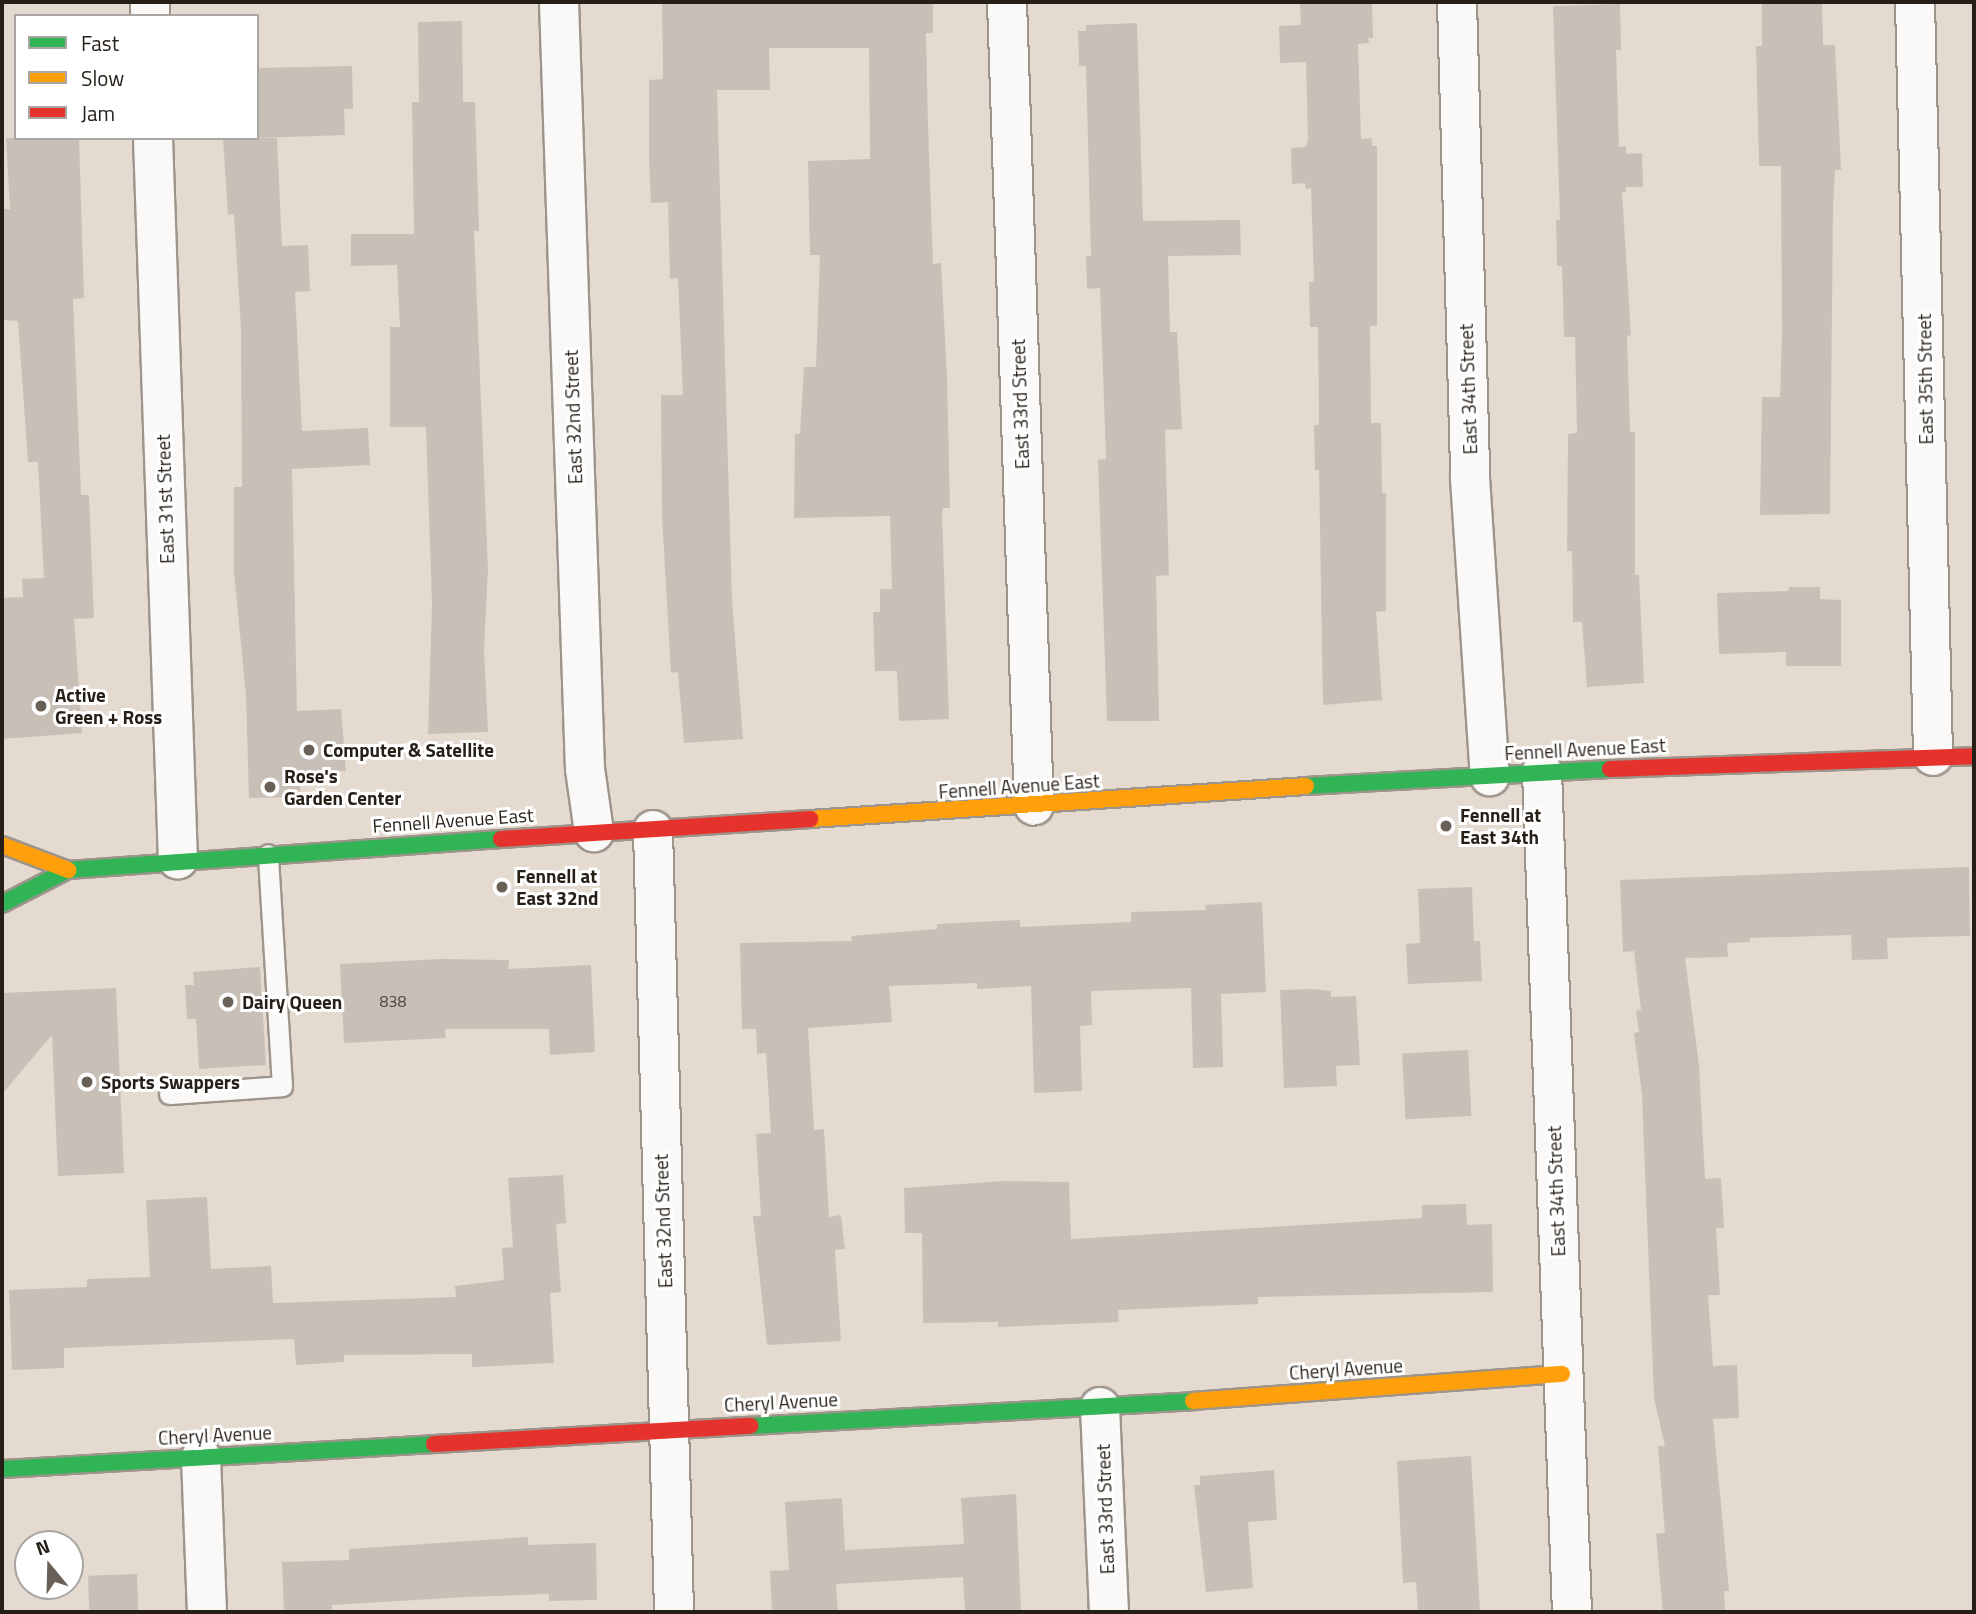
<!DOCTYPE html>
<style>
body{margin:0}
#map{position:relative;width:1976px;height:1614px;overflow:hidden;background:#e5dacf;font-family:"Titillium Web",sans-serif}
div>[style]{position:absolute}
.building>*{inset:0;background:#c8c0b7;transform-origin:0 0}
.roads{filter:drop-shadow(2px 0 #9d958c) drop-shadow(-2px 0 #9d958c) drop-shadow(0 2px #9d958c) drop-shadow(0 -2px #9d958c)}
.lane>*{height:19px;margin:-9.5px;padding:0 9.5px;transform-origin:9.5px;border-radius:9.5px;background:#fbf9f8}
.street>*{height:38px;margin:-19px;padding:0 19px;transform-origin:19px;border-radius:19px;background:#fbf9f8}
.fast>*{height:16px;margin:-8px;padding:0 8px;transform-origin:8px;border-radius:8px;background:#30b455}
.slow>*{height:16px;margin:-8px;padding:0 8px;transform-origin:8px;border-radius:8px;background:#ff9f0a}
.jam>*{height:16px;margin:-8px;padding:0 8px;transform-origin:8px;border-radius:8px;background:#e5322d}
.dots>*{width:19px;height:19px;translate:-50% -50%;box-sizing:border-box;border:4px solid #fff;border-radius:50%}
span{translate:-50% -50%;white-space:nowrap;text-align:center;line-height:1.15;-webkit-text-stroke:6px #fff;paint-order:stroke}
.number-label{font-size:16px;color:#4e473f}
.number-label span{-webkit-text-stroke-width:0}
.street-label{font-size:19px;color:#261f17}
.poi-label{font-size:19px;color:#261f17;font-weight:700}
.left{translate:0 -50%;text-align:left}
.frame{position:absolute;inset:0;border:4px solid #261f17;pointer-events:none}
.legend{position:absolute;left:14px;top:14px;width:245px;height:126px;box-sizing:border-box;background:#fff;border:2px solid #a8a5a2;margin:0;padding:9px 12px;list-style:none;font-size:21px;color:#261f17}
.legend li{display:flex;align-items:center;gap:14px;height:35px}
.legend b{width:35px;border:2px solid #a8a5a2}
.north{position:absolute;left:14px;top:1530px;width:70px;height:70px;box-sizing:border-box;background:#fff;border:2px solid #a8a5a2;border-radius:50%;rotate:341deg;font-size:19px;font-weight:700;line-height:28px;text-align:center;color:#261f17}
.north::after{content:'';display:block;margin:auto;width:24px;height:32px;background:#696057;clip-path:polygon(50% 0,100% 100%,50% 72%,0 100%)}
</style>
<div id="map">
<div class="building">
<div style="clip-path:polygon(662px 2px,933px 2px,933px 33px,926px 33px,928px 125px,933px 264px,941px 263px,947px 377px,950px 508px,943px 508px,942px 514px,949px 719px,899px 721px,897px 671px,875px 671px,873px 612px,880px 612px,880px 589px,892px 589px,890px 516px,794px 518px,795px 434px,800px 434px,804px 367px,816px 367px,820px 255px,810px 255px,808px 161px,870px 159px,869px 48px,769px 48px,770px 90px,717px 90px,732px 600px,743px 739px,684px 743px,678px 672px,671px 673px,662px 516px,661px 395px,683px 395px,678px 278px,670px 279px,668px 202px,651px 203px,649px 158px,649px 80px,663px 79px)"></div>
<div style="clip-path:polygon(1300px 2px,1372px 2px,1373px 38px,1368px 38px,1369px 43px,1358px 44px,1361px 139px,1372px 138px,1372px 146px,1377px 146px,1377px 326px,1370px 326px,1371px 423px,1381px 423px,1382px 493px,1386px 493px,1386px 611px,1376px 612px,1382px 700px,1323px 705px,1319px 470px,1315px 470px,1314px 425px,1319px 425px,1318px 327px,1310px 327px,1309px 282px,1314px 281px,1311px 188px,1306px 189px,1305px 183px,1292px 184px,1291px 148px,1305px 147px,1308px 141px,1306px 62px,1280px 63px,1279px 26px,1301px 25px)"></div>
<div style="clip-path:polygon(1762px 2px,1822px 2px,1823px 45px,1835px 45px,1841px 170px,1835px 170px,1833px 209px,1830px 514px,1760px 515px,1762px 397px,1780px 397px,1782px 334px,1781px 166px,1759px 166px,1756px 46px,1762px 46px)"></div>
<div style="clip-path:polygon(1620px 4px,1621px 50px,1616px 50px,1619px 147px,1626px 146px,1626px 154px,1642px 153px,1643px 187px,1626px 187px,1626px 192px,1622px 192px,1631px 335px,1627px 336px,1630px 432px,1635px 432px,1635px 575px,1639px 575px,1644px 683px,1587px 687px,1582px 622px,1573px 622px,1572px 551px,1567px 551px,1568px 434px,1577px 433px,1575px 337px,1564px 337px,1562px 266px,1557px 266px,1556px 220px,1560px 220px,1553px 6px)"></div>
<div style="clip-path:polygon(462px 21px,463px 102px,475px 102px,479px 231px,474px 231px,488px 569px,484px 650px,488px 732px,428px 734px,432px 604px,426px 427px,390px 427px,390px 327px,400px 327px,397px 265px,351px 266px,351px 234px,414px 234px,412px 102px,419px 102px,418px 22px)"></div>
<div style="clip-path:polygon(1137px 23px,1143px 221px,1240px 220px,1241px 255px,1168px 256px,1170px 332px,1177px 332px,1182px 429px,1165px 430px,1169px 575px,1156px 576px,1159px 721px,1107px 721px,1098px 460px,1106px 459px,1100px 288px,1087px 289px,1086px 256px,1091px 256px,1086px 66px,1079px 66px,1078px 31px,1086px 31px,1086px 25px)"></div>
<div style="clip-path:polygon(352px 66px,353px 109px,344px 109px,345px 135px,257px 138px,257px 68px)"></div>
<div style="clip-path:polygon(6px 138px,79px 138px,84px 298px,73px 299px,81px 495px,89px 495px,94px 618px,74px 619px,82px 733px,2px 739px,2px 598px,23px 597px,22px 579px,44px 578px,38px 462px,28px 462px,18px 321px,2px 320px,2px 209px,10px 209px)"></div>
<div style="clip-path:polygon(223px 138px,277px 138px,282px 246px,308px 245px,310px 291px,295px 292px,302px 431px,368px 428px,370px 465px,292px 469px,297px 711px,341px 709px,346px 771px,300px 773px,300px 797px,249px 798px,246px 696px,234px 572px,234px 487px,242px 487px,241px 329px,234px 214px,228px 215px)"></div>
<div style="clip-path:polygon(1789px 587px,1820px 587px,1820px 599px,1841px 600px,1841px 666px,1786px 666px,1786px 652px,1719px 654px,1717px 593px,1789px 591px)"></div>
<div style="clip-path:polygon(1969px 867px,1970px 936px,1887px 938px,1888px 959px,1852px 960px,1851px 935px,1750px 938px,1750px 942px,1727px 943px,1728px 957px,1685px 958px,1699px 1065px,1705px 1179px,1721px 1178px,1724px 1228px,1716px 1228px,1720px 1295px,1708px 1295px,1713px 1366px,1737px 1365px,1739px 1418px,1713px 1419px,1729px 1591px,1724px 1591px,1725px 1612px,1663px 1612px,1656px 1534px,1665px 1533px,1658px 1446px,1665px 1446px,1654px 1398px,1642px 1095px,1634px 1033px,1639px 1032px,1636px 1011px,1641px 1010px,1634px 951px,1623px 952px,1620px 880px)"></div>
<div style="clip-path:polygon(1472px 887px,1474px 941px,1480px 941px,1482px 981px,1408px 984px,1406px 944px,1420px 943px,1418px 889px)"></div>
<div style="clip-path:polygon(1262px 902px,1266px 992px,1221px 994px,1223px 1067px,1193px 1068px,1191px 988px,1091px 991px,1092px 1025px,1080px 1026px,1082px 1091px,1034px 1093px,1031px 986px,977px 989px,977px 983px,889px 986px,892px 1022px,808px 1028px,814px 1130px,824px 1129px,829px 1217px,841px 1215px,845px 1249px,835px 1250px,841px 1341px,767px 1345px,753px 1216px,761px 1216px,756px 1134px,771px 1133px,766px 1053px,757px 1054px,756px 1029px,742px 1029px,740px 943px,852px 941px,851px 936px,937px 929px,937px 924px,1020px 920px,1020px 927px,1131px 922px,1131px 912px,1206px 910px,1205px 905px)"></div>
<div style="clip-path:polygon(442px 959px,509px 960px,508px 969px,591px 965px,595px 1052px,550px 1055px,549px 1029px,445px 1029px,446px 1038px,344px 1043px,340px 964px)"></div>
<div style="clip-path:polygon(260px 967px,266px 1065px,199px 1069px,196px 1019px,187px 1019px,185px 985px,194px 985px,193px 972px)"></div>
<div style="clip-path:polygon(116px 988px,124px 1173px,58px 1176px,52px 1035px,2px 1094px,2px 993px)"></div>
<div style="clip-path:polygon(1311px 989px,1331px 991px,1331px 997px,1356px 996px,1360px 1065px,1336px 1066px,1337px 1086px,1284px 1088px,1280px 990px)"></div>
<div style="left:1468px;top:1050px;width:66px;height:66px;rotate:87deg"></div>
<div style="clip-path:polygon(563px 1175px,566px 1223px,556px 1224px,561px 1292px,550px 1293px,554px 1363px,472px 1367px,472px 1354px,344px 1355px,344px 1362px,296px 1365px,294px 1339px,64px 1348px,64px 1368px,12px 1370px,9px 1290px,87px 1287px,87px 1279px,150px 1277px,146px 1200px,207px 1197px,211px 1269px,271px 1266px,273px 1303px,456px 1297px,455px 1286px,504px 1280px,502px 1248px,513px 1247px,508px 1178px)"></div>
<div style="clip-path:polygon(1004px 1181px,1069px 1182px,1071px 1239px,1422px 1218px,1422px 1205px,1466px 1204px,1467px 1225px,1492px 1224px,1493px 1292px,1258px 1297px,1258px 1304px,1118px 1310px,1119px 1322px,998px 1327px,998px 1322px,923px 1323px,922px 1233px,905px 1233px,904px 1188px)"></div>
<div style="clip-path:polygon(1471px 1456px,1480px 1612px,1418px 1612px,1416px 1582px,1403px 1583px,1397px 1461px)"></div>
<div style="clip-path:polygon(1274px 1470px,1277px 1520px,1248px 1522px,1253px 1588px,1206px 1592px,1194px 1485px,1200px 1485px,1200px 1476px)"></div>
<div style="clip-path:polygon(1016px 1494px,1021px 1612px,965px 1612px,963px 1577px,836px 1584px,838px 1612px,772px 1612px,770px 1571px,789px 1570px,785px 1502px,842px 1498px,845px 1550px,964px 1544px,961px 1498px)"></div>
<div style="clip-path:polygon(528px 1537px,528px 1545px,596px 1543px,597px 1600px,549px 1601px,549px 1594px,466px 1597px,332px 1605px,333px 1612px,284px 1612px,282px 1562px,349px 1560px,349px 1549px)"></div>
<div style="left:137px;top:1574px;width:38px;height:49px;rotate:88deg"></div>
</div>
<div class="roads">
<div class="lane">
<div style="left:169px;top:1094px;width:113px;rotate:-4deg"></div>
<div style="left:282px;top:1086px;width:232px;rotate:-93.5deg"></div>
</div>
<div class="street">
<div style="left:150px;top:2px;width:14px;rotate:90deg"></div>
<div style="left:559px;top:2px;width:767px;rotate:88.06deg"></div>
<div style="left:585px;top:769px;width:64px;rotate:81.9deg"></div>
<div style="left:1007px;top:2px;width:804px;rotate:88.08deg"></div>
<div style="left:1457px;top:2px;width:476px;rotate:88.4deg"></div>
<div style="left:1470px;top:478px;width:299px;rotate:86.2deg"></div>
<div style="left:1915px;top:2px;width:754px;rotate:88.63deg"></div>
<div style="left:153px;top:138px;width:722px;rotate:88.02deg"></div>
<div style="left:1542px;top:771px;width:842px;rotate:87.96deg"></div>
<div style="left:653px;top:830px;width:782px;rotate:88.46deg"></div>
<div style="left:1100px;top:1407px;width:205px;rotate:87.5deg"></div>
<div style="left:201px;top:1457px;width:155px;rotate:87.8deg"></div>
</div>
<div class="fast">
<div style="left:1306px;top:786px;width:304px;rotate:-3.2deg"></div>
<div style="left:2px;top:904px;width:74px;rotate:-27.3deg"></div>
<div style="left:68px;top:870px;width:434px;rotate:-4.1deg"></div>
<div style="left:750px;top:1426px;width:444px;rotate:-3.2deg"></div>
<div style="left:2px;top:1469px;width:433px;rotate:-3.3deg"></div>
</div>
<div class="slow">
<div style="left:810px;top:819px;width:497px;rotate:-3.8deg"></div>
<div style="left:2px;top:845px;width:71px;rotate:20.7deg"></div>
<div style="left:1193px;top:1401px;width:370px;rotate:-4.2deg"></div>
</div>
<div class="jam">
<div style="left:1610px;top:769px;width:364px;rotate:-2deg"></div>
<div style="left:501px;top:839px;width:310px;rotate:-3.7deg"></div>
<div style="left:434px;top:1444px;width:317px;rotate:-3.3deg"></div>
</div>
</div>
<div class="dots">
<div style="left:41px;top:706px;background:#696057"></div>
<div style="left:309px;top:750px;background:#696057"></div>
<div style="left:270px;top:787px;background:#696057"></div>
<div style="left:1446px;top:826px;background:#696057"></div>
<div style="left:502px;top:887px;background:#696057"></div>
<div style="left:228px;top:1002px;background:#696057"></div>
<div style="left:87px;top:1082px;background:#696057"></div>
</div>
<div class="number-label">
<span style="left:393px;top:1001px">838</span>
</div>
<div class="street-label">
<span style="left:1925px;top:379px;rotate:-91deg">East 35th Street</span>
<span style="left:1468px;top:389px;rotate:-92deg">East 34th Street</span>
<span style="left:1020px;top:404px;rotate:-92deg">East 33rd Street</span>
<span style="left:573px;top:417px;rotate:-92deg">East 32nd Street</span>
<span style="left:165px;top:499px;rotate:-92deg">East 31st Street</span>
<span style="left:1585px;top:749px;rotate:-3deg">Fennell Avenue East</span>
<span style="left:1019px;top:786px;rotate:-4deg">Fennell Avenue East</span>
<span style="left:453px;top:820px;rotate:-4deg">Fennell Avenue East</span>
<span style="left:1556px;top:1191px;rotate:-92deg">East 34th Street</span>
<span style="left:663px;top:1221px;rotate:-92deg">East 32nd Street</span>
<span style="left:1346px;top:1369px;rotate:-4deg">Cheryl Avenue</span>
<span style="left:781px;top:1402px;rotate:-3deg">Cheryl Avenue</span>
<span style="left:215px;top:1435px;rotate:-3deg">Cheryl Avenue</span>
<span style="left:1105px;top:1509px;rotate:-92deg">East 33rd Street</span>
</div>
<div class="poi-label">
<span class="left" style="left:55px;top:706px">Active<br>Green + Ross</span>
<span class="left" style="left:323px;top:750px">Computer &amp; Satellite</span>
<span class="left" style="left:284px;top:787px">Rose's<br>Garden Center</span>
<span class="left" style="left:1460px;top:826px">Fennell at<br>East 34th</span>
<span class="left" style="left:516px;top:887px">Fennell at<br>East 32nd</span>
<span class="left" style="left:242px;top:1002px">Dairy Queen</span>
<span class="left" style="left:101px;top:1082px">Sports Swappers</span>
</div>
<div class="frame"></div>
<ul class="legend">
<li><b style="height:9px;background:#30b455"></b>Fast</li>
<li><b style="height:9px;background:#ff9f0a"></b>Slow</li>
<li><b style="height:9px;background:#e5322d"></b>Jam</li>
</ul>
<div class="north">N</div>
</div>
